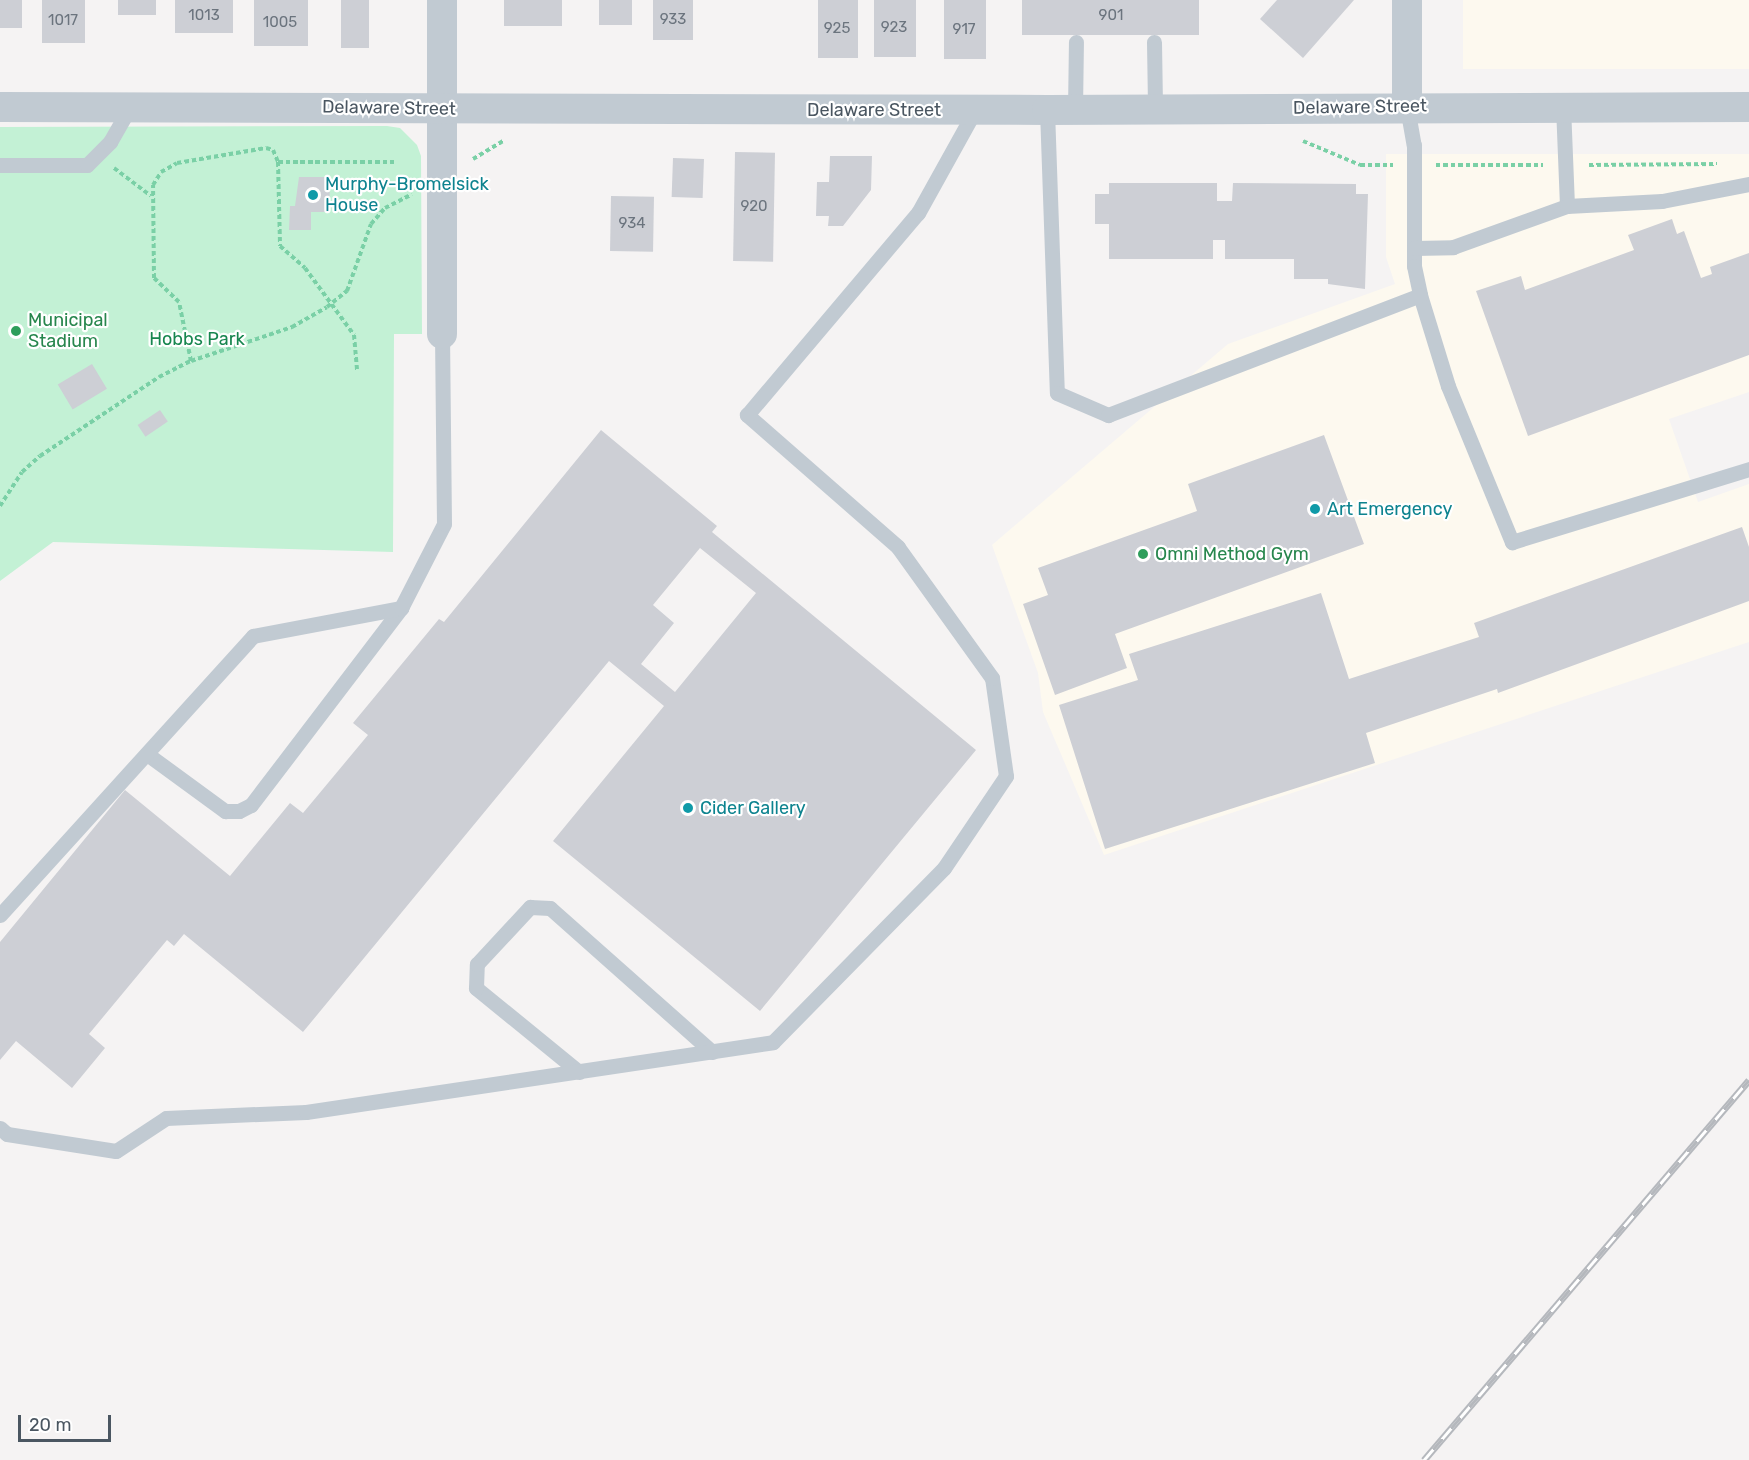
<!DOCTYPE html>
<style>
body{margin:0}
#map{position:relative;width:1749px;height:1460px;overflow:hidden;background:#f5f3f3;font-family:Rubik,sans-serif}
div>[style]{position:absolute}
.commercial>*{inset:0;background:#fdf9ef;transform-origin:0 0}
.green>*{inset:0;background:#c3f1d5}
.building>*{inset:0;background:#cdcfd5;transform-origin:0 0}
.path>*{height:4px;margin-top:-2px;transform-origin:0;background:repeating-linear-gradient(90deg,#7ad0a6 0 4.5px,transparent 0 7.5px)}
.lane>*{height:15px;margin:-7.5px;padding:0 7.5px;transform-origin:7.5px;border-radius:7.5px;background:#c1cad2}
.street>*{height:30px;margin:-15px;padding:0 15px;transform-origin:15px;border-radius:15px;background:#c1cad2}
.rail>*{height:7px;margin-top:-3.5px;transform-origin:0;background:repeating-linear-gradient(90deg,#fff 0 14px,#b5b8bd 0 28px);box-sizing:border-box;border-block:2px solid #b5b8bd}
.dots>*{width:16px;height:16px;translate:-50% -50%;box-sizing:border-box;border:3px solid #fff;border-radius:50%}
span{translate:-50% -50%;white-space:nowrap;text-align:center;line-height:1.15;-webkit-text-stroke:4.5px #fff;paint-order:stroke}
.number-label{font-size:15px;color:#6b747e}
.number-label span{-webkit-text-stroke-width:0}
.street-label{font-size:18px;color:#4a5661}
.culture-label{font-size:18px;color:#0d838f}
.left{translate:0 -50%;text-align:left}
.leisure-label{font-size:18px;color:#27864d}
.park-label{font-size:18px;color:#17864f}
.scale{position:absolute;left:18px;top:1415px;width:93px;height:27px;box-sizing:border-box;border:3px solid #4a5661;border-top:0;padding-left:8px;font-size:18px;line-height:21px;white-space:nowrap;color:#4a5661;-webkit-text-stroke:4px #fff;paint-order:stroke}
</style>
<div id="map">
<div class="commercial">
<div style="left:1463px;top:0;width:286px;height:69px"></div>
<div style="clip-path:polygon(1386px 154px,1749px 154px,1749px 392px,1669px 419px,1698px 502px,1749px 484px,1749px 642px,1104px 855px,1043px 712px,1038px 673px,992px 545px,1228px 344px,1395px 284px,1386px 257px)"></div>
</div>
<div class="green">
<div style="clip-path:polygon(387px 126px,400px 128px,417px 145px,421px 156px,422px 334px,394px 334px,393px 552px,53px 542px,0 581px,0 127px)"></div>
</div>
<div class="building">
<div style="left:0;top:0;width:22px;height:28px"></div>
<div style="left:42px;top:0;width:43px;height:43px"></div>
<div style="left:118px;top:0;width:38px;height:15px"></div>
<div style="left:175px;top:0;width:58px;height:33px"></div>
<div style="left:254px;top:0;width:54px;height:46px"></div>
<div style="left:341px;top:0;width:28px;height:48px"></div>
<div style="left:504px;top:0;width:58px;height:26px"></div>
<div style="left:599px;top:0;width:33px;height:25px"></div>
<div style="left:653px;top:0;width:40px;height:40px"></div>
<div style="left:818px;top:0;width:40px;height:58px"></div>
<div style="left:874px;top:0;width:42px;height:57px"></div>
<div style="left:944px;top:0;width:42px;height:59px"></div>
<div style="left:1022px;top:0;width:177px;height:35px"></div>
<div style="clip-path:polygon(1277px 0,1354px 0,1303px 58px,1260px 19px)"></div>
<div style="left:735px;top:152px;width:40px;height:109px;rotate:1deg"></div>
<div style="clip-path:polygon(830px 156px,872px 156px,871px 190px,843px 226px,828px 226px,829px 216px,816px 216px,817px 182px,829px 182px)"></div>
<div style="left:673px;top:158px;width:31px;height:39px;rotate:2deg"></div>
<div style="clip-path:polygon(299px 177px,326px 177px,326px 185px,330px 185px,329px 212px,311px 212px,311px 230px,289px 230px,290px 206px,295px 206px)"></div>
<div style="clip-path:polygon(1109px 183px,1217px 183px,1217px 201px,1232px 201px,1233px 183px,1356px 184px,1356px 194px,1368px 194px,1365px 289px,1328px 284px,1328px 279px,1294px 279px,1294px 259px,1225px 259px,1225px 240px,1213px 240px,1213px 259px,1109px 259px,1109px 224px,1095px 224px,1095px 194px,1109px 194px)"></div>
<div style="left:611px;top:196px;width:43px;height:55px;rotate:1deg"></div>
<div style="clip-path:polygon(1672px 219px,1677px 234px,1684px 231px,1701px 278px,1712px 274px,1710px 267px,1749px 253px,1749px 355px,1528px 436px,1476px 291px,1521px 276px,1525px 290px,1634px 250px,1628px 235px)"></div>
<div style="left:92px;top:364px;width:29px;height:40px;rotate:59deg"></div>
<div style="left:160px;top:410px;width:14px;height:27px;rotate:56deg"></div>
<div style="clip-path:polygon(evenodd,601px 430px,717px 526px,712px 532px,976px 750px,760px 1011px,553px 841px,664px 706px,609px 661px,303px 1032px,184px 934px,174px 946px,167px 940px,89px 1034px,105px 1048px,72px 1088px,16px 1041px,0 1060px,0 942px,125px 790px,230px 876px,290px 803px,303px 813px,368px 735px,353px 723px,439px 619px,444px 622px,601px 430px,700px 548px,756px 593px,675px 692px,641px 664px,674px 623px,653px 605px,700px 548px)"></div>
<div style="clip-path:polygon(1324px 435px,1364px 544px,1115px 634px,1127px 668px,1055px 695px,1023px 604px,1048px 595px,1038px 568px,1197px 511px,1188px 484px)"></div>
<div style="clip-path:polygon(1742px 527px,1749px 547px,1749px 601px,1498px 693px,1497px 689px,1366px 733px,1375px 763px,1105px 849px,1059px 705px,1138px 680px,1129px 654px,1321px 593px,1349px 679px,1479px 637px,1474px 623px)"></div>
</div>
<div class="path">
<div style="left:1303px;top:141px;width:62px;rotate:22.8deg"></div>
<div style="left:1360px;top:165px;width:33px"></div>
<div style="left:473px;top:159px;width:37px;rotate:-31deg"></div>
<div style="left:278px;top:162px;width:116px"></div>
<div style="left:1436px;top:165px;width:107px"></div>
<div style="left:1589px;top:165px;width:128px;rotate:-0.4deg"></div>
<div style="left:114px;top:168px;width:46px;rotate:37.1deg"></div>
<div style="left:191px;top:361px;width:60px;rotate:-101.5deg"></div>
<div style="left:179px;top:302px;width:35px;rotate:-136deg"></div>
<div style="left:154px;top:278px;width:93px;rotate:-90.6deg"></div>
<div style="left:153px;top:185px;width:15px;rotate:-58deg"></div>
<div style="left:161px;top:172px;width:18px;rotate:-29deg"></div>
<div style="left:177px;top:163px;width:90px;rotate:-9.6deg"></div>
<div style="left:266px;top:148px;width:7px;rotate:16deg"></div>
<div style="left:273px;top:150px;width:13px;rotate:67deg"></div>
<div style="left:278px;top:162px;width:84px;rotate:88.6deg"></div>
<div style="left:280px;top:246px;width:33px;rotate:41deg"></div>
<div style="left:305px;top:268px;width:83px;rotate:53.8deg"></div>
<div style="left:354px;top:335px;width:36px;rotate:85deg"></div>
<div style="left:0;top:506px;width:40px;rotate:-57.1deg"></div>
<div style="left:22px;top:472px;width:24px;rotate:-42deg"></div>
<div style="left:40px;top:456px;width:143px;rotate:-33.6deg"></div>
<div style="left:159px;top:377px;width:36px;rotate:-27deg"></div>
<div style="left:191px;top:361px;width:107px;rotate:-18.6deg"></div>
<div style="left:292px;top:327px;width:40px;rotate:-29.7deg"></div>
<div style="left:327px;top:307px;width:26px;rotate:-39deg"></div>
<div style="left:347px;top:291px;width:71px;rotate:-70.3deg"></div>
<div style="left:371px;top:224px;width:21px;rotate:-49deg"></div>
<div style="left:385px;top:208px;width:30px;rotate:-27deg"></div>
</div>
<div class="lane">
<div style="left:1154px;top:42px;width:67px;rotate:89.1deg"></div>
<div style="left:1563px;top:106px;width:100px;rotate:87.7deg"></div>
<div style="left:1407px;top:107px;width:39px;rotate:80deg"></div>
<div style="left:1414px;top:145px;width:121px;rotate:90deg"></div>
<div style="left:1414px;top:266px;width:30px;rotate:78deg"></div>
<div style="left:1420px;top:295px;width:95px;rotate:72.9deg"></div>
<div style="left:1448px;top:386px;width:169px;rotate:67.7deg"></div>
<div style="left:1512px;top:542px;width:248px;rotate:-17.1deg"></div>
<div style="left:1047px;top:110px;width:283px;rotate:88deg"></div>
<div style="left:1057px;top:393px;width:56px;rotate:23.3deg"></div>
<div style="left:1108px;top:415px;width:334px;rotate:-21deg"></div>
<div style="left:1075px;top:110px;width:68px;rotate:-89.2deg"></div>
<div style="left:0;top:165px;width:87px"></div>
<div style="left:87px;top:165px;width:33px;rotate:-45deg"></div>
<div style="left:110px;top:142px;width:40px;rotate:-60.3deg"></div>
<div style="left:1414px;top:248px;width:39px;rotate:-1deg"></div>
<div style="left:1453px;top:247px;width:121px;rotate:-19.8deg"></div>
<div style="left:1567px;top:206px;width:95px;rotate:-3deg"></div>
<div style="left:1662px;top:201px;width:89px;rotate:-11.1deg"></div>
<div style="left:147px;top:754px;width:97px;rotate:36.2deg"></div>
<div style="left:225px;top:811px;width:14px"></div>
<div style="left:239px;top:811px;width:13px;rotate:-27deg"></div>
<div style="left:251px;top:805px;width:248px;rotate:-52.7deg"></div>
<div style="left:0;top:915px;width:377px;rotate:-47.8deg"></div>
<div style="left:253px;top:636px;width:151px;rotate:-10.7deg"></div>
<div style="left:401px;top:608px;width:94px;rotate:-62.9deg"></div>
<div style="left:444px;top:524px;width:190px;rotate:-90.6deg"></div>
<div style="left:579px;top:1072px;width:133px;rotate:-140.8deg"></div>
<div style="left:476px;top:988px;width:24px;rotate:-88deg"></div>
<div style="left:477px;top:964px;width:78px;rotate:-47.1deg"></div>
<div style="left:530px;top:907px;width:20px;rotate:3deg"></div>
<div style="left:550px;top:908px;width:217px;rotate:41.6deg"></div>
<div style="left:0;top:1128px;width:9px;rotate:41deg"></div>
<div style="left:7px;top:1134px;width:110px;rotate:8.9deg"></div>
<div style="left:116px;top:1151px;width:60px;rotate:-33.4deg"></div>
<div style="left:166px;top:1118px;width:140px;rotate:-2.5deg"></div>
<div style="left:306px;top:1112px;width:472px;rotate:-8.5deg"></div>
<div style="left:773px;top:1042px;width:244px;rotate:-45.5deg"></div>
<div style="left:944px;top:868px;width:111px;rotate:-56deg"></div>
<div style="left:1006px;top:776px;width:99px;rotate:-98.1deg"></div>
<div style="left:992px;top:678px;width:161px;rotate:-125.7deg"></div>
<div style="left:898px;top:547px;width:201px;rotate:-138.8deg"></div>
<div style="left:747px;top:415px;width:265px;rotate:-49.8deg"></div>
<div style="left:918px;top:213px;width:118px;rotate:-61deg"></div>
</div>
<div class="street">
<div style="left:442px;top:0;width:334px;rotate:90deg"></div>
<div style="left:0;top:107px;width:1047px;rotate:0.16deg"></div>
<div style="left:1047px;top:110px;width:702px;rotate:-0.24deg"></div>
<div style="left:1407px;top:107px;width:107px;rotate:-90deg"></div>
</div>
<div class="rail">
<div style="left:1424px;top:1460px;width:500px;rotate:-49.46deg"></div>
</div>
<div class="dots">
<div style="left:313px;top:195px;background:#0f9aa8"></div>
<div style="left:16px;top:331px;background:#2e9e5b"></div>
<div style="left:1315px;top:509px;background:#0f9aa8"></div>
<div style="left:1143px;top:554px;background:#2e9e5b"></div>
<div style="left:688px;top:808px;background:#0f9aa8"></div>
</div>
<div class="number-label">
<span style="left:204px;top:16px">1013</span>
<span style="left:1111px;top:16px">901</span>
<span style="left:673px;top:20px">933</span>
<span style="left:63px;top:21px">1017</span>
<span style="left:280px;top:23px">1005</span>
<span style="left:894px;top:28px">923</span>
<span style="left:837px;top:29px">925</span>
<span style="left:964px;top:30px">917</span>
<span style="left:754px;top:207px">920</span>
<span style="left:632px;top:224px">934</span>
</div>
<div class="street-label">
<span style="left:1360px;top:107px;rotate:-1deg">Delaware Street</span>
<span style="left:389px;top:108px;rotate:1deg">Delaware Street</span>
<span style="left:874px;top:110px">Delaware Street</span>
</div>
<div class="culture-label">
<span class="left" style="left:325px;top:195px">Murphy-Bromelsick<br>House</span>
<span class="left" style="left:1327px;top:509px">Art Emergency</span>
<span class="left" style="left:700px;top:808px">Cider Gallery</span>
</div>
<div class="leisure-label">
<span class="left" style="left:28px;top:331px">Municipal<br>Stadium</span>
<span class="left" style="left:1155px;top:554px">Omni Method Gym</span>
</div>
<div class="park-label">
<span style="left:197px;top:339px">Hobbs Park</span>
</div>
<div class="scale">20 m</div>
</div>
